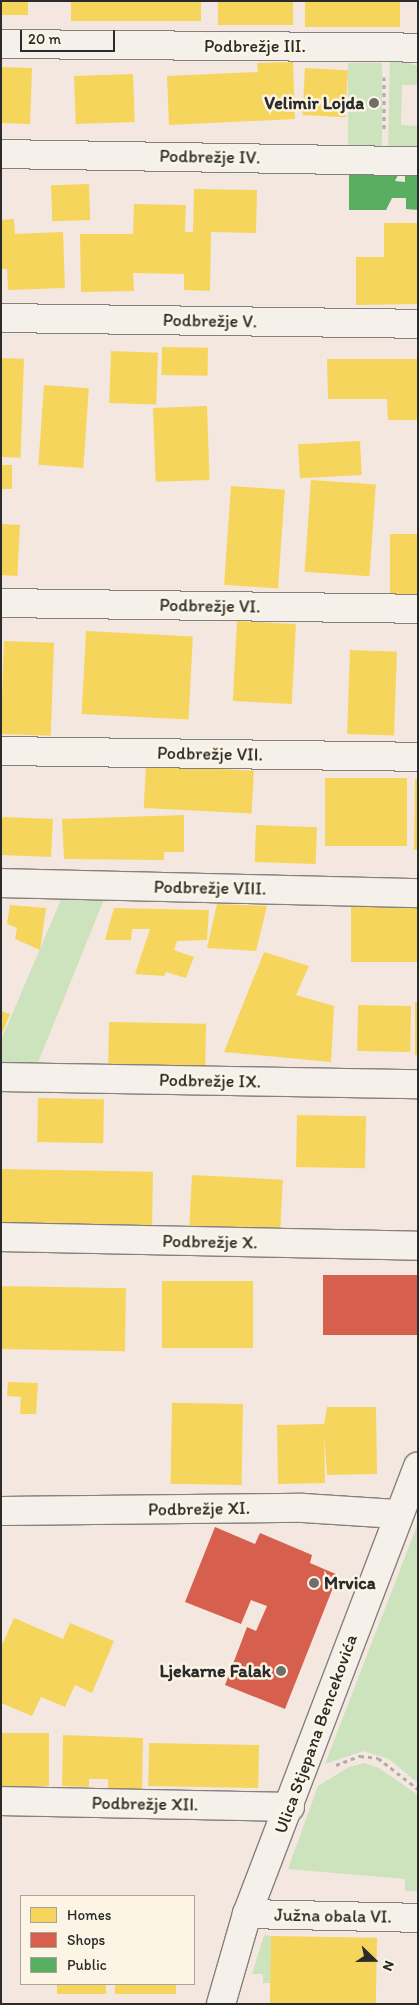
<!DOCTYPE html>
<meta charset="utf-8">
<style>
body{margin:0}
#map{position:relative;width:419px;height:2005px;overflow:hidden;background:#f4e7df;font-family:Itim,sans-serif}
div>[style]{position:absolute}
.green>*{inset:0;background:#cce3bd;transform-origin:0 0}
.homes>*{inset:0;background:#f6d55c;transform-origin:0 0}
.shops>*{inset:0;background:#d6604d;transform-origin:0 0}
.public>*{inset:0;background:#5aae61}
.path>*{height:3px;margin-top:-1.5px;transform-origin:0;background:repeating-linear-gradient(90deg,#b0aca9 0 4px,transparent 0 8px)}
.roads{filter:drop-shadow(1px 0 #85807c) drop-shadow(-1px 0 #85807c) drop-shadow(0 1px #85807c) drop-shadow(0 -1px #85807c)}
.minor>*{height:28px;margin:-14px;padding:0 14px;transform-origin:14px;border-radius:14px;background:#f5f0ea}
.tertiary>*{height:28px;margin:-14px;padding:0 14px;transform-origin:14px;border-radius:14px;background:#f5f0ea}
.dots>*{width:14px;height:14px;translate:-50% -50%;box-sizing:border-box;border:2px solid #fcf5e5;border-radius:50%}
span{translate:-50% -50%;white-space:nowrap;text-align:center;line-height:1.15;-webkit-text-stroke:5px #fcf5e5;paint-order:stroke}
.street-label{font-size:18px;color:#2b2b2b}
.poi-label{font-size:18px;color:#2b2b2b;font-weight:700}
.right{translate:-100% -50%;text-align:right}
.left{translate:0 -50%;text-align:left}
.frame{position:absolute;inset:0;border:2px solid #2b2b2b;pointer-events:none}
.legend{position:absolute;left:20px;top:1895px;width:175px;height:90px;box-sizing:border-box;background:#fcf5e5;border:1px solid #a8a49b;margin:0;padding:6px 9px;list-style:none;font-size:15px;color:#2b2b2b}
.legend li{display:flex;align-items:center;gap:10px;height:25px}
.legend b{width:25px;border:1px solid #a8a49b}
.north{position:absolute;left:349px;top:1935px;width:50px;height:50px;-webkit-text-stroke:4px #fcf5e5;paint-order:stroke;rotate:112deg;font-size:14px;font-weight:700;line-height:20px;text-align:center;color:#2b2b2b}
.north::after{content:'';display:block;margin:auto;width:18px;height:22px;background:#2b2b2b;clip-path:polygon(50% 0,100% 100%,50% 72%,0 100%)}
.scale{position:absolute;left:20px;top:30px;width:95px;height:22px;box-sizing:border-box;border:2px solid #2b2b2b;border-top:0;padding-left:6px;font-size:15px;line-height:18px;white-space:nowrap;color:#2b2b2b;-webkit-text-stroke:4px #fcf5e5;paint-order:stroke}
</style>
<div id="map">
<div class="green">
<div style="clip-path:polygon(390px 57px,418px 66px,418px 85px,402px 85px,401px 125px,418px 126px,418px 146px,388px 153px)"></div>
<div style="left:348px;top:63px;width:34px;height:89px"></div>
<div style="clip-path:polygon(63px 895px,105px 897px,35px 1070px,1px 1070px,1px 1040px)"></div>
<div style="clip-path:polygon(418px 1523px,418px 1783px,389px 1759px,363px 1751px,325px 1764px)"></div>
<div style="clip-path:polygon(364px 1763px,379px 1768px,418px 1795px,418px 1891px,405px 1891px,405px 1879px,288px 1869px,318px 1786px,349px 1767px)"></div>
<div style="clip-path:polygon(264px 1935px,271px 1936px,271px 1983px,263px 1983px,263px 1974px,252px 1974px)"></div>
</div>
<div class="homes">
<div style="left:1px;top:1px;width:27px;height:14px"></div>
<div style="left:71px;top:1px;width:130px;height:20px"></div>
<div style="left:218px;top:1px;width:75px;height:24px"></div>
<div style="left:305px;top:1px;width:95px;height:26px"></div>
<div style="clip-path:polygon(293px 62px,295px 119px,169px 125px,167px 76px,258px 72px,257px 63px)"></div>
<div style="left:1px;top:67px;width:31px;height:56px;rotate:2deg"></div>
<div style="left:305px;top:68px;width:43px;height:47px;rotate:3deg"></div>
<div style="left:133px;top:74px;width:48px;height:59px;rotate:88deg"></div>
<div style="left:89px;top:184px;width:36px;height:38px;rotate:88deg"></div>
<div style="clip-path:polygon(194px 189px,257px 190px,256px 233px,211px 232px,210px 291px,184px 290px,184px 274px,133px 273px,134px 291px,81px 292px,80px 234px,133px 234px,134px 204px,186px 205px,185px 232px,193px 232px)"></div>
<div style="clip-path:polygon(14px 219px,15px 234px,63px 232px,65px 288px,8px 290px,7px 269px,1px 269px,1px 220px)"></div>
<div style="clip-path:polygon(384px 223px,418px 223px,418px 304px,356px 305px,356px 257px,384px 257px)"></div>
<div style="left:162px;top:347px;width:46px;height:28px;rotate:1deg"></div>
<div style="left:111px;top:351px;width:47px;height:52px;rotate:2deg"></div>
<div style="left:1px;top:358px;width:23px;height:99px;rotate:2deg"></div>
<div style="clip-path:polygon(327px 359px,418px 359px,418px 420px,388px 420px,387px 399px,328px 399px)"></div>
<div style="left:44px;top:385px;width:45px;height:80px;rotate:4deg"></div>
<div style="left:207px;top:406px;width:74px;height:54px;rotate:88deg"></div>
<div style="left:360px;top:441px;width:34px;height:62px;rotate:87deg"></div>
<div style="left:1px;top:465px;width:11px;height:24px"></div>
<div style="left:311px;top:480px;width:65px;height:92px;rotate:4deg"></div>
<div style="left:231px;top:486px;width:54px;height:99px;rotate:4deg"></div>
<div style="left:1px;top:524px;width:19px;height:51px;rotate:3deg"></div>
<div style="left:390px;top:534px;width:28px;height:60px"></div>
<div style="left:237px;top:621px;width:59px;height:80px;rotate:3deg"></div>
<div style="left:86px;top:631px;width:107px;height:83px;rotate:3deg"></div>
<div style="left:4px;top:641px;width:50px;height:93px;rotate:2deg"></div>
<div style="left:350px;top:650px;width:47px;height:84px;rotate:2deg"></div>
<div style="left:146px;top:765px;width:108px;height:43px;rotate:3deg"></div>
<div style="left:325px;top:778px;width:82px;height:68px"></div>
<div style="clip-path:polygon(415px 779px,418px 779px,418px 850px,414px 850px)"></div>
<div style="clip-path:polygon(184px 815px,184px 852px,164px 852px,164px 860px,64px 859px,62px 819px)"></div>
<div style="clip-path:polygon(5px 817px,53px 819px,51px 857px,1px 855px,1px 818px)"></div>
<div style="left:256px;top:825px;width:61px;height:37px;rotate:2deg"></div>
<div style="clip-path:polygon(217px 904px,267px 906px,256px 951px,207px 948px)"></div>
<div style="clip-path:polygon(10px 905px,46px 908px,40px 950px,15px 939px,17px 928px,7px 924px)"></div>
<div style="left:351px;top:906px;width:67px;height:56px"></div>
<div style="clip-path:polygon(114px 908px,209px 910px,207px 940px,177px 941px,174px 950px,194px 957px,186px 978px,166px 972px,164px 976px,135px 974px,150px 929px,132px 929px,131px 940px,105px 940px)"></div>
<div style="clip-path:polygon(264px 952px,309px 966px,296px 995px,334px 1006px,331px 1062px,224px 1052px)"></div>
<div style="left:415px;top:1002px;width:3px;height:53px"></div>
<div style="left:411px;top:1006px;width:46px;height:53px;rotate:91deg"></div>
<div style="clip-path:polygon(1px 1011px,10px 1014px,1px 1036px)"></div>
<div style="left:109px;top:1022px;width:97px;height:44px;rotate:1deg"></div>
<div style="left:38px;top:1098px;width:66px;height:44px;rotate:1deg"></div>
<div style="left:297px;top:1115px;width:69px;height:52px;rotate:1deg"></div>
<div style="left:1px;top:1169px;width:152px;height:54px;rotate:1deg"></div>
<div style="left:192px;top:1175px;width:91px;height:56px;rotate:3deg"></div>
<div style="left:162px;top:1281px;width:91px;height:67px"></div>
<div style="left:1px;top:1286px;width:125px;height:63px;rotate:1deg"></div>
<div style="clip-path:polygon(8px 1382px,38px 1383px,36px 1414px,20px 1414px,21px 1397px,7px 1396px)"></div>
<div style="left:243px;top:1404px;width:81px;height:71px;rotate:91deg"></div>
<div style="clip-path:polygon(327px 1407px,376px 1407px,377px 1474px,327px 1475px,324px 1435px,325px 1483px,278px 1484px,277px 1425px,324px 1424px)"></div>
<div style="clip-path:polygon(14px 1618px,63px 1639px,70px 1623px,114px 1641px,92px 1693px,75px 1685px,65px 1707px,41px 1697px,32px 1716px,1px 1703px,1px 1647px)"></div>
<div style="left:1px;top:1733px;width:48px;height:53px"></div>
<div style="clip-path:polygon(63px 1735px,143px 1738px,142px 1793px,108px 1793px,108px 1779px,89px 1779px,89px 1787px,62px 1786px)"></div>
<div style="left:259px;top:1745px;width:43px;height:110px;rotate:91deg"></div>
<div style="left:271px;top:1936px;width:106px;height:68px;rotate:1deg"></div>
<div style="left:57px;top:1984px;width:49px;height:10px"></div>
<div style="left:115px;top:1984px;width:61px;height:10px"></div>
</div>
<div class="shops">
<div style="left:418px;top:1275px;width:60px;height:95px;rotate:90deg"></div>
<div style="clip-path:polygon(215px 1527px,255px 1544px,260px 1533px,312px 1555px,310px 1563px,338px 1575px,285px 1709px,225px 1685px,247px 1627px,256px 1631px,267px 1606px,251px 1600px,241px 1624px,185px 1602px)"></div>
</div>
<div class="public">
<div style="clip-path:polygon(349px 174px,398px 175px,395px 181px,405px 182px,405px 174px,418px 174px,418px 210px,406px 209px,406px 198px,392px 198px,386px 210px,349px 210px)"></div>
</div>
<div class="path">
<div style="left:384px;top:77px;width:54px;rotate:90deg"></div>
<div style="left:336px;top:1765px;width:26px;rotate:-21deg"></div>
<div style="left:360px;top:1756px;width:18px;rotate:6deg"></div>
<div style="left:378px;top:1758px;width:51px;rotate:37.8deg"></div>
</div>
<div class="roads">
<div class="minor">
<div style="left:1px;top:44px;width:417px;rotate:0.5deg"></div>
<div style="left:1px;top:154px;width:417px;rotate:1deg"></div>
<div style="left:1px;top:318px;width:417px;rotate:0.8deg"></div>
<div style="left:1px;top:603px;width:417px;rotate:0.8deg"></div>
<div style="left:1px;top:751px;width:417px;rotate:0.8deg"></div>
<div style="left:1px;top:883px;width:417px;rotate:1.4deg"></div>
<div style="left:1px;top:1077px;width:417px;rotate:1deg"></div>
<div style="left:1px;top:1237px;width:417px;rotate:1.2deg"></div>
<div style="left:1px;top:1511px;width:302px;rotate:-0.6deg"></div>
<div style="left:303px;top:1508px;width:94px;rotate:3.7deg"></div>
<div style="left:1px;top:1801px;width:289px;rotate:1.2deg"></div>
<div style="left:247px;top:1914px;width:171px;rotate:1.3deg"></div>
</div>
<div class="tertiary">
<div style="left:221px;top:2004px;width:94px;rotate:-73.9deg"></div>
<div style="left:247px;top:1914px;width:479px;rotate:-69.1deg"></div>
</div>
</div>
<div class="dots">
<div style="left:374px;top:103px;background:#716d6a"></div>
<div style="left:314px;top:1583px;background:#716d6a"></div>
<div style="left:281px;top:1671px;background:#716d6a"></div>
</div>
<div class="street-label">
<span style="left:255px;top:46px">Podbrežje III.</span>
<span style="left:210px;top:157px;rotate:1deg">Podbrežje IV.</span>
<span style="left:210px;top:321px;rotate:1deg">Podbrežje V.</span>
<span style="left:210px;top:606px;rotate:1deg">Podbrežje VI.</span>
<span style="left:210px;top:754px;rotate:1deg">Podbrežje VII.</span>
<span style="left:210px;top:888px;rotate:1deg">Podbrežje VIII.</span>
<span style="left:210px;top:1081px;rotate:1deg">Podbrežje IX.</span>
<span style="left:210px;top:1242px;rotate:1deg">Podbrežje X.</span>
<span style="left:199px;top:1509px;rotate:-1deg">Podbrežje XI.</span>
<span style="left:316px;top:1734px;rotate:-70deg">Ulica Stjepana Bencekovića</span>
<span style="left:145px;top:1804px;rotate:1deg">Podbrežje XII.</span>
<span style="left:333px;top:1916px;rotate:1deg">Južna obala VI.</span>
</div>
<div class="poi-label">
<span class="right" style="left:364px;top:103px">Velimir Lojda</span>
<span class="left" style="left:324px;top:1583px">Mrvica</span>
<span class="right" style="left:271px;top:1671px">Ljekarne Falak</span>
</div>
<div class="frame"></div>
<ul class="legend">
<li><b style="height:14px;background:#f6d55c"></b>Homes</li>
<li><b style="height:14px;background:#d6604d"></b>Shops</li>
<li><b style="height:14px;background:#5aae61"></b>Public</li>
</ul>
<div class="north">N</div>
<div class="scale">20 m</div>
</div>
